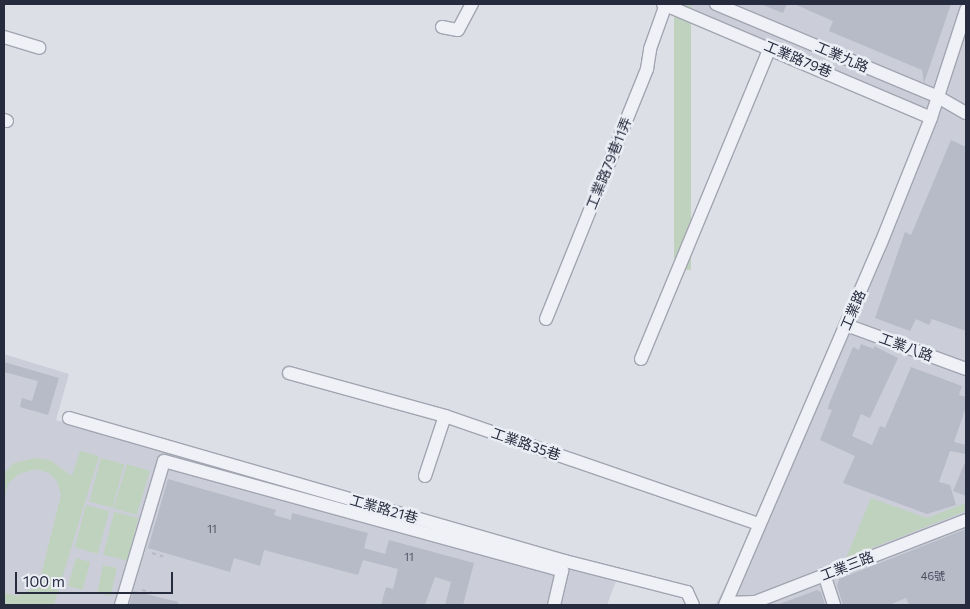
<!DOCTYPE html>
<meta charset="utf-8">
<style>
body{margin:0}
#map{position:relative;width:970px;height:609px;overflow:hidden;background:#dddfe7;font-family:Commissioner,"Noto Sans TC",sans-serif}
div>[style]{position:absolute}
.built>*{inset:0;background:#cbced9}
.green>*{inset:0;background:#bfd2bd;transform-origin:0 0}
.building>*{inset:0;background:#b7bac7}
.path>*{height:2px;margin-top:-1px;transform-origin:0;background:repeating-linear-gradient(90deg,#b7bac2 0 4px,transparent 0 8px)}
.roads{filter:drop-shadow(1px 0 #a2a5b1) drop-shadow(-1px 0 #a2a5b1) drop-shadow(0 1px #a2a5b1) drop-shadow(0 -1px #a2a5b1)}
.minor>*{height:12px;margin:-6px;padding:0 6px;transform-origin:6px;border-radius:6px;background:#eff1f6}
span{translate:-50% -50%;white-space:nowrap;text-align:center;line-height:1.15;-webkit-text-stroke:5px #eceef5;paint-order:stroke}
.number-label{font-size:11px;color:#4a4f60}
.number-label span{-webkit-text-stroke-width:0}
.street-label{font-size:14px;color:#262b3e}
.frame{position:absolute;inset:0;border:5px solid #262b3e;pointer-events:none}
.scale{position:absolute;left:15px;top:572px;width:158px;height:22px;box-sizing:border-box;border:2px solid #262b3e;border-top:0;padding-left:6px;font-size:15px;line-height:18px;white-space:nowrap;color:#262b3e;-webkit-text-stroke:4px #eceef5;paint-order:stroke}
</style>
<div id="map">
<div class="built">
<div style="clip-path:polygon(671px 4px,966px 4px,966px 605px,715px 605px,760px 524px,933px 113px)"></div>
<div style="clip-path:polygon(4px 354px,69px 374px,56px 420px,616px 581px,607px 605px,4px 605px)"></div>
</div>
<div class="green">
<div style="left:674px;top:4px;width:17px;height:266px"></div>
<div style="clip-path:polygon(80px 451px,99px 456px,54px 605px,4px 605px,4px 593px,17px 596px,30px 590px,40px 579px,61px 495px,57px 481px,49px 473px,36px 469px,19px 474px,8px 484px,4px 500px,4px 473px,14px 463px,35px 458px,50px 460px,72px 476px)"></div>
<div style="left:101px;top:458px;width:24px;height:45px;rotate:15deg"></div>
<div style="left:127px;top:464px;width:24px;height:46px;rotate:17deg"></div>
<div style="clip-path:polygon(871px 498px,927px 518px,966px 503px,966px 511px,846px 558px)"></div>
<div style="left:86px;top:505px;width:24px;height:44px;rotate:15deg"></div>
<div style="left:114px;top:512px;width:25px;height:44px;rotate:14deg"></div>
<div style="left:76px;top:558px;width:15px;height:29px;rotate:16deg"></div>
<div style="left:103px;top:565px;width:14px;height:29px;rotate:12deg"></div>
</div>
<div class="building">
<div style="clip-path:polygon(760px 4px,787px 4px,783px 13px)"></div>
<div style="clip-path:polygon(794px 4px,951px 4px,924px 83px,922px 70px,829px 31px,833px 21px)"></div>
<div style="clip-path:polygon(951px 140px,966px 147px,966px 331px,932px 319px,929px 325px,916px 319px,910px 331px,875px 318px,905px 232px,911px 235px)"></div>
<div style="clip-path:polygon(861px 344px,874px 349px,874px 346px,898px 358px,870px 418px,861px 414px,852px 436px,872px 445px,880px 426px,885px 428px,911px 367px,962px 386px,959px 395px,966px 397px,966px 407px,954px 442px,966px 445px,966px 454px,950px 451px,939px 482px,950px 485px,956px 505px,927px 514px,843px 483px,855px 456px,820px 440px,832px 410px,828px 409px,829px 404px,853px 347px,859px 350px)"></div>
<div style="clip-path:polygon(4px 362px,59px 378px,48px 415px,20px 407px,22px 398px,32px 401px,38px 381px,4px 372px)"></div>
<div style="clip-path:polygon(966px 460px,966px 496px,953px 491px)"></div>
<div style="clip-path:polygon(168px 479px,276px 510px,274px 515px,291px 520px,292px 513px,368px 533px,364px 548px,385px 554px,389px 540px,474px 563px,463px 605px,445px 605px,451px 582px,435px 577px,425px 605px,381px 605px,386px 587px,393px 589px,398px 569px,363px 560px,358px 575px,264px 550px,260px 566px,234px 558px,230px 572px,148px 548px)"></div>
<div style="clip-path:polygon(966px 529px,966px 605px,909px 605px,906px 598px,889px 605px,843px 605px,837px 586px,839px 579px)"></div>
<div style="clip-path:polygon(817px 590px,821px 592px,825px 605px,777px 605px)"></div>
<div style="clip-path:polygon(134px 591px,178px 602px,178px 605px,129px 605px)"></div>
</div>
<div class="path">
<div style="left:152px;top:553px;width:13px;rotate:18deg"></div>
<div style="left:142px;top:590px;width:12px;rotate:14deg"></div>
</div>
<div class="roads">
<div class="minor">
<div style="left:663px;top:4px;width:291px;rotate:23deg"></div>
<div style="left:716px;top:4px;width:241px;rotate:22.7deg"></div>
<div style="left:938px;top:97px;width:32px;rotate:30deg"></div>
<div style="left:442px;top:27px;width:16px;rotate:11deg"></div>
<div style="left:458px;top:30px;width:30px;rotate:-62deg"></div>
<div style="left:4px;top:37px;width:37px;rotate:17deg"></div>
<div style="left:4px;top:120px;width:3px;rotate:18deg"></div>
<div style="left:546px;top:319px;width:270px;rotate:-68deg"></div>
<div style="left:647px;top:69px;width:20px;rotate:-81deg"></div>
<div style="left:650px;top:49px;width:48px;rotate:-70.4deg"></div>
<div style="left:846px;top:325px;width:128px;rotate:20.1deg"></div>
<div style="left:641px;top:359px;width:337px;rotate:-67.5deg"></div>
<div style="left:289px;top:373px;width:162px;rotate:15.4deg"></div>
<div style="left:445px;top:416px;width:332px;rotate:19deg"></div>
<div style="left:69px;top:418px;width:516px;rotate:16.08deg"></div>
<div style="left:565px;top:561px;width:126px;rotate:14.3deg"></div>
<div style="left:687px;top:592px;width:14px;rotate:65deg"></div>
<div style="left:425px;top:476px;width:63px;rotate:-71.6deg"></div>
<div style="left:824px;top:574px;width:33px;rotate:72deg"></div>
<div style="left:726px;top:603px;width:29px;rotate:-2deg"></div>
<div style="left:755px;top:602px;width:226px;rotate:-21.2deg"></div>
<div style="left:121px;top:605px;width:150px;rotate:-73.4deg"></div>
<div style="left:164px;top:461px;width:413px;rotate:15.4deg"></div>
<div style="left:562px;top:571px;width:35px;rotate:103deg"></div>
<div style="left:725px;top:605px;width:394px;rotate:-66.7deg"></div>
<div style="left:881px;top:243px;width:135px;rotate:-68.2deg"></div>
<div style="left:931px;top:118px;width:114px;rotate:-72deg"></div>
</div>
</div>
<div class="number-label">
<span style="left:212px;top:529px">11</span>
<span style="left:409px;top:557px">11</span>
<span style="left:933px;top:576px">46號</span>
</div>
<div class="street-label">
<span style="left:842px;top:57px;rotate:23deg">工業九路</span>
<span style="left:798px;top:59px;rotate:23deg">工業路79巷</span>
<span style="left:609px;top:163px;rotate:-68deg">工業路79巷11弄</span>
<span style="left:853px;top:310px;rotate:-67deg">工業路</span>
<span style="left:906px;top:347px;rotate:20deg">工業八路</span>
<span style="left:526px;top:444px;rotate:19deg">工業路35巷</span>
<span style="left:384px;top:509px;rotate:16deg">工業路21巷</span>
<span style="left:847px;top:566px;rotate:-21deg">工業三路</span>
</div>
<div class="frame"></div>
<div class="scale">100 m</div>
</div>
